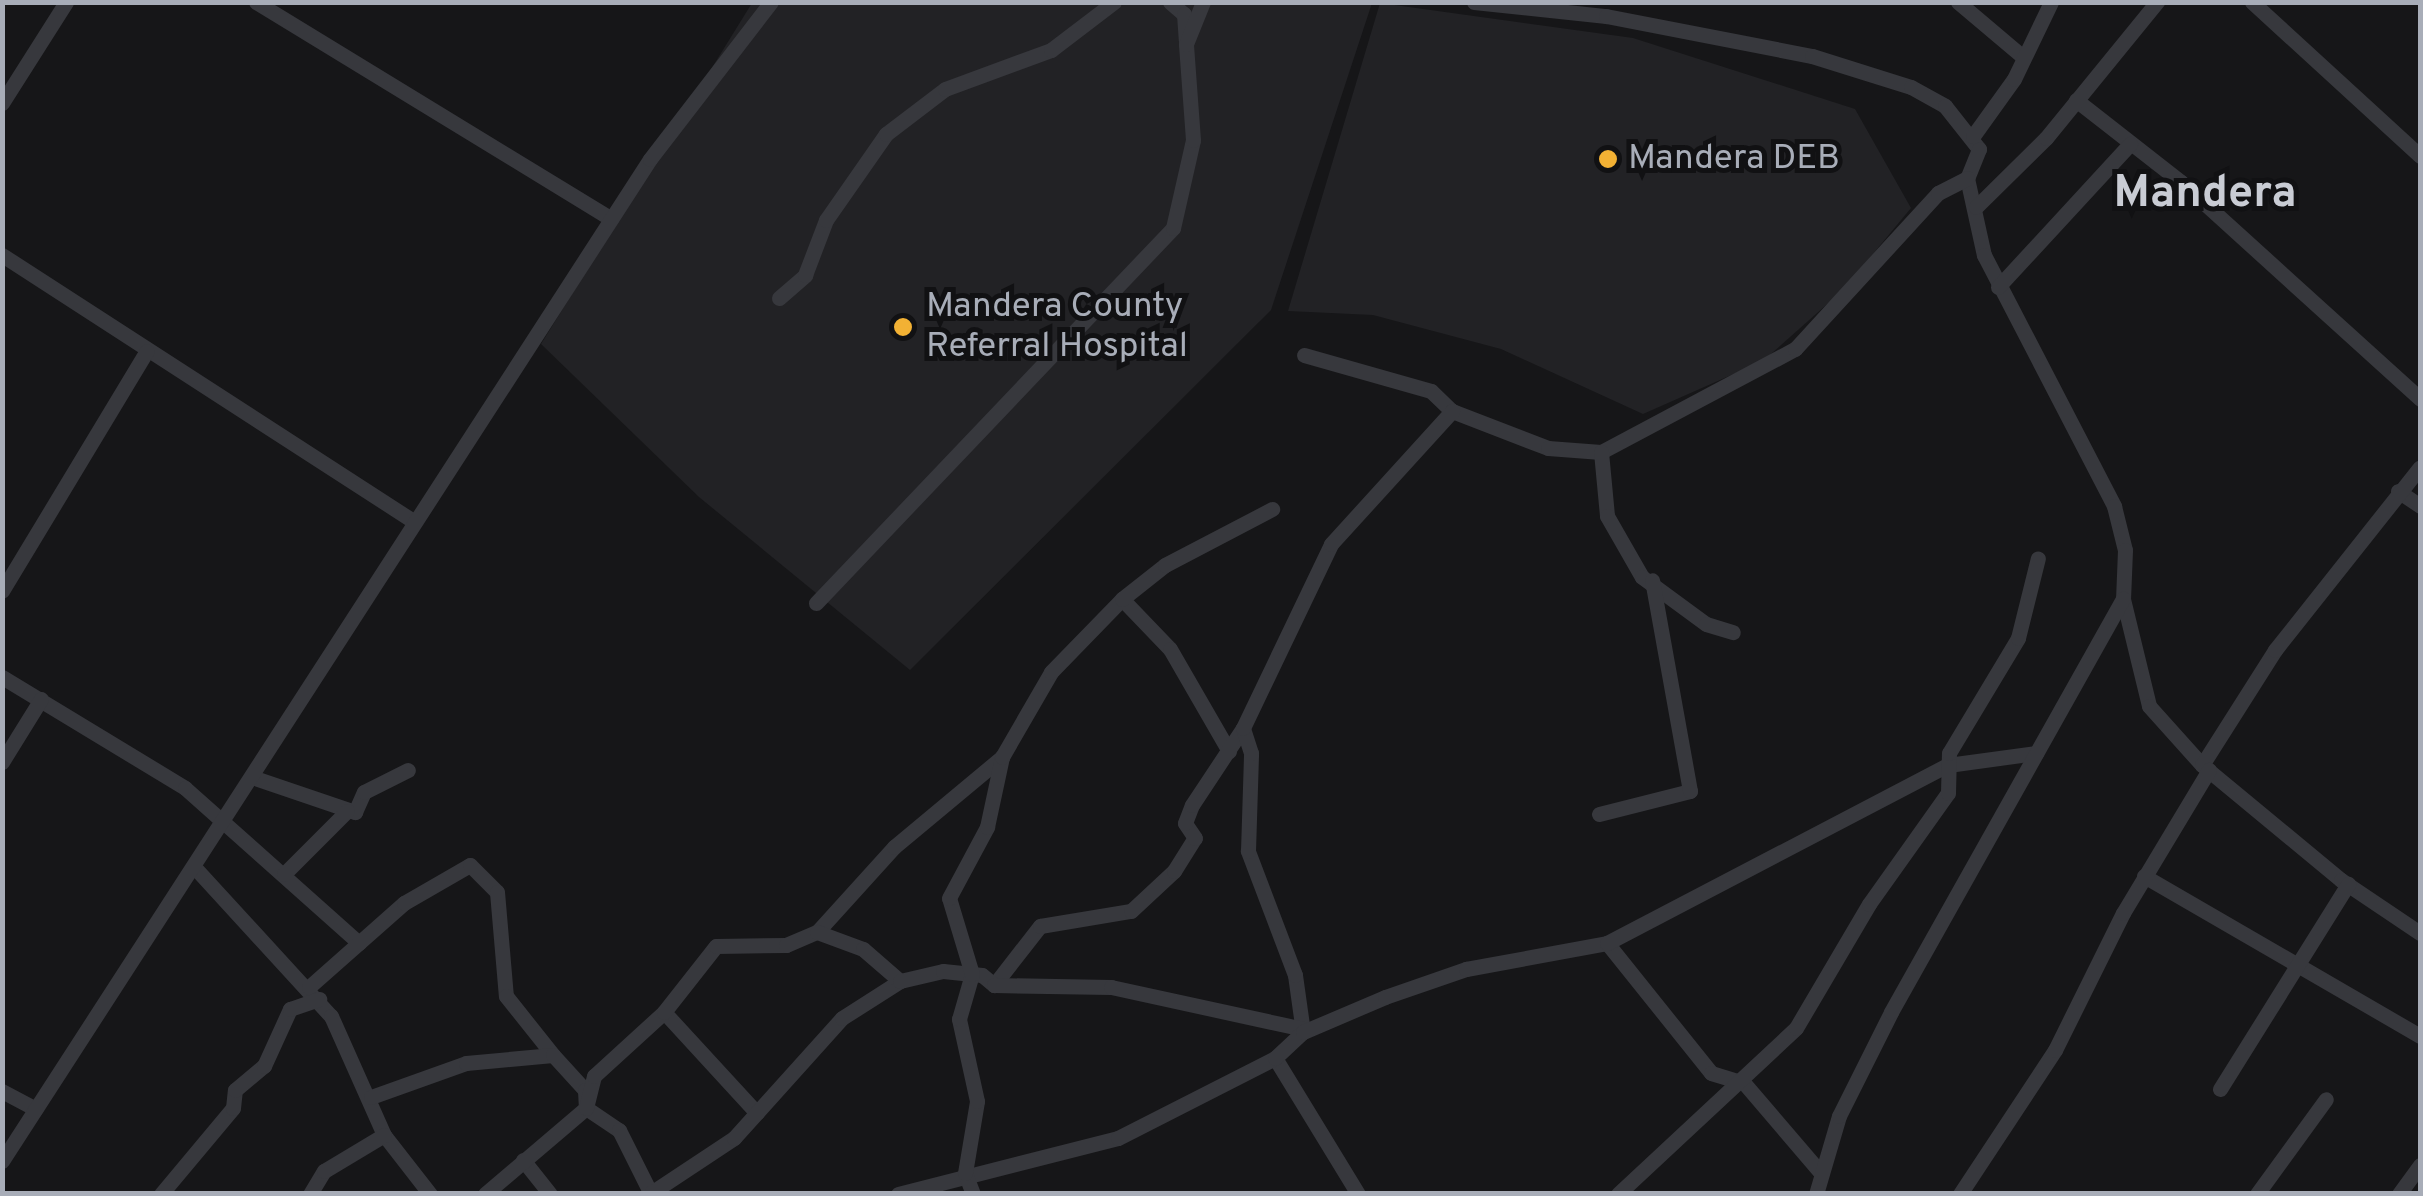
<!DOCTYPE html>
<style>
body{margin:0}
#map{position:relative;width:2423px;height:1196px;overflow:hidden;background:#161618;font-family:Overpass,sans-serif}
div>[style]{position:absolute}
.built>*{inset:0;background:#222225}
.minor>*{height:15px;margin:-7.5px;padding:0 7.5px;transform-origin:7.5px;border-radius:7.5px;background:#37383d}
.dots>*{width:28px;height:28px;translate:-50% -50%;box-sizing:border-box;border:5px solid #111113;border-radius:50%}
span{translate:-50% -50%;white-space:nowrap;text-align:center;line-height:1.15;-webkit-text-stroke:10px #111113;paint-order:stroke}
.poi-label{font-size:35px;color:#a8adb8}
.left{translate:0 -50%;text-align:left}
.district-label{font-size:45px;color:#c9ccd4;font-weight:700}
.frame{position:absolute;inset:0;border:5px solid #a8adb8;pointer-events:none}
</style>
<div id="map">
<div class="built">
<div style="clip-path:polygon(752px 3px,1372px 3px,1271px 310px,910px 670px,699px 497px,541px 344px)"></div>
<div style="clip-path:polygon(1380px 3px,1633px 38px,1855px 109px,1911px 208px,1844px 289px,1763px 361px,1643px 414px,1501px 349px,1373px 315px,1288px 311px)"></div>
</div>
<div class="minor">
<div style="left:256px;top:2px;width:416px;rotate:31.4deg"></div>
<div style="left:1170px;top:2px;width:18px;rotate:41deg"></div>
<div style="left:1184px;top:14px;width:26px;rotate:86deg"></div>
<div style="left:1474px;top:2px;width:133px;rotate:6.1deg"></div>
<div style="left:1606px;top:16px;width:210px;rotate:11deg"></div>
<div style="left:1812px;top:56px;width:104px;rotate:17.4deg"></div>
<div style="left:1911px;top:87px;width:39px;rotate:29deg"></div>
<div style="left:1945px;top:106px;width:55px;rotate:51.7deg"></div>
<div style="left:1979px;top:149px;width:31px;rotate:112deg"></div>
<div style="left:1967px;top:178px;width:79px;rotate:77.6deg"></div>
<div style="left:1984px;top:255px;width:283px;rotate:62.6deg"></div>
<div style="left:2114px;top:506px;width:45px;rotate:76deg"></div>
<div style="left:2125px;top:550px;width:49px;rotate:92.3deg"></div>
<div style="left:2123px;top:599px;width:110px;rotate:76.3deg"></div>
<div style="left:2149px;top:706px;width:79px;rotate:48.1deg"></div>
<div style="left:2202px;top:765px;width:180px;rotate:39.6deg"></div>
<div style="left:2341px;top:880px;width:95px;rotate:33.9deg"></div>
<div style="left:1958px;top:2px;width:85px;rotate:40.2deg"></div>
<div style="left:2252px;top:2px;width:228px;rotate:42.5deg"></div>
<div style="left:2076px;top:100px;width:133px;rotate:38deg"></div>
<div style="left:2181px;top:182px;width:323px;rotate:42.2deg"></div>
<div style="left:2px;top:103px;width:120px;rotate:-57.6deg"></div>
<div style="left:1973px;top:136px;width:70px;rotate:-54.3deg"></div>
<div style="left:2014px;top:79px;width:85px;rotate:-64.3deg"></div>
<div style="left:1976px;top:207px;width:98px;rotate:-44.6deg"></div>
<div style="left:2046px;top:138px;width:176px;rotate:-50.8deg"></div>
<div style="left:2px;top:255px;width:490px;rotate:32.9deg"></div>
<div style="left:1998px;top:287px;width:195px;rotate:-47.3deg"></div>
<div style="left:779px;top:298px;width:35px;rotate:-41deg"></div>
<div style="left:805px;top:275px;width:59px;rotate:-69.1deg"></div>
<div style="left:826px;top:220px;width:105px;rotate:-55.1deg"></div>
<div style="left:886px;top:134px;width:74px;rotate:-37.3deg"></div>
<div style="left:945px;top:89px;width:113px;rotate:-20.2deg"></div>
<div style="left:1051px;top:50px;width:79px;rotate:-37.3deg"></div>
<div style="left:1304px;top:355px;width:132px;rotate:15.8deg"></div>
<div style="left:1431px;top:391px;width:29px;rotate:44deg"></div>
<div style="left:1452px;top:411px;width:103px;rotate:21.1deg"></div>
<div style="left:1548px;top:448px;width:53px;rotate:4.3deg"></div>
<div style="left:1601px;top:452px;width:220px;rotate:-28deg"></div>
<div style="left:1795px;top:349px;width:212px;rotate:-47.5deg"></div>
<div style="left:1938px;top:193px;width:33px;rotate:-27deg"></div>
<div style="left:1601px;top:452px;width:64px;rotate:84.6deg"></div>
<div style="left:1607px;top:516px;width:70px;rotate:60.2deg"></div>
<div style="left:1642px;top:577px;width:79px;rotate:36.3deg"></div>
<div style="left:1706px;top:624px;width:28px;rotate:17deg"></div>
<div style="left:2398px;top:491px;width:27px;rotate:34deg"></div>
<div style="left:2px;top:591px;width:280px;rotate:-58.9deg"></div>
<div style="left:1122px;top:599px;width:69px;rotate:46.2deg"></div>
<div style="left:1170px;top:649px;width:118px;rotate:60deg"></div>
<div style="left:816px;top:603px;width:518px;rotate:-46.41deg"></div>
<div style="left:1173px;top:228px;width:90px;rotate:-77.2deg"></div>
<div style="left:1193px;top:140px;width:96px;rotate:-94.2deg"></div>
<div style="left:1186px;top:44px;width:45px;rotate:-68deg"></div>
<div style="left:2px;top:677px;width:214px;rotate:31.2deg"></div>
<div style="left:185px;top:788px;width:233px;rotate:41.7deg"></div>
<div style="left:2px;top:762px;width:74px;rotate:-58.2deg"></div>
<div style="left:2202px;top:765px;width:136px;rotate:-57.6deg"></div>
<div style="left:2275px;top:650px;width:233px;rotate:-51.6deg"></div>
<div style="left:252px;top:777px;width:109px;rotate:18.8deg"></div>
<div style="left:355px;top:812px;width:22px;rotate:-66deg"></div>
<div style="left:364px;top:792px;width:49px;rotate:-26.6deg"></div>
<div style="left:1599px;top:814px;width:94px;rotate:-14.2deg"></div>
<div style="left:1690px;top:791px;width:214px;rotate:-100.2deg"></div>
<div style="left:197px;top:870px;width:198px;rotate:47.5deg"></div>
<div style="left:331px;top:1016px;width:130px;rotate:66deg"></div>
<div style="left:384px;top:1135px;width:75px;rotate:52.1deg"></div>
<div style="left:284px;top:874px;width:89px;rotate:-45deg"></div>
<div style="left:2144px;top:876px;width:319px;rotate:30.1deg"></div>
<div style="left:817px;top:932px;width:115px;rotate:-47.8deg"></div>
<div style="left:894px;top:847px;width:141px;rotate:-39.8deg"></div>
<div style="left:1607px;top:943px;width:166px;rotate:51.3deg"></div>
<div style="left:1711px;top:1073px;width:34px;rotate:17deg"></div>
<div style="left:1744px;top:1083px;width:117px;rotate:49.5deg"></div>
<div style="left:994px;top:985px;width:75px;rotate:-52.1deg"></div>
<div style="left:1040px;top:926px;width:92px;rotate:-9.4deg"></div>
<div style="left:1131px;top:911px;width:59px;rotate:-42.9deg"></div>
<div style="left:1174px;top:871px;width:39px;rotate:-58deg"></div>
<div style="left:1195px;top:838px;width:18px;rotate:-124deg"></div>
<div style="left:1185px;top:823px;width:19px;rotate:-69deg"></div>
<div style="left:1192px;top:805px;width:92px;rotate:-56.5deg"></div>
<div style="left:309px;top:987px;width:127px;rotate:-41.5deg"></div>
<div style="left:404px;top:903px;width:76px;rotate:-29.9deg"></div>
<div style="left:470px;top:865px;width:38px;rotate:45deg"></div>
<div style="left:497px;top:892px;width:104px;rotate:85.1deg"></div>
<div style="left:506px;top:996px;width:75px;rotate:51.5deg"></div>
<div style="left:664px;top:1012px;width:137px;rotate:47.4deg"></div>
<div style="left:1303px;top:1032px;width:58px;rotate:-98deg"></div>
<div style="left:1295px;top:975px;width:133px;rotate:-110.8deg"></div>
<div style="left:1248px;top:851px;width:98px;rotate:-88.2deg"></div>
<div style="left:1251px;top:753px;width:26px;rotate:-108deg"></div>
<div style="left:1243px;top:728px;width:204px;rotate:-64.4deg"></div>
<div style="left:1331px;top:544px;width:180px;rotate:-47.7deg"></div>
<div style="left:1275px;top:1058px;width:159px;rotate:58.6deg"></div>
<div style="left:2220px;top:1089px;width:242px;rotate:-58deg"></div>
<div style="left:2px;top:1091px;width:38px;rotate:28deg"></div>
<div style="left:371px;top:1097px;width:101px;rotate:-19.7deg"></div>
<div style="left:466px;top:1063px;width:87px;rotate:-5.3deg"></div>
<div style="left:553px;top:1055px;width:47px;rotate:47.6deg"></div>
<div style="left:585px;top:1090px;width:18px;rotate:87deg"></div>
<div style="left:586px;top:1108px;width:40px;rotate:34deg"></div>
<div style="left:619px;top:1130px;width:72px;rotate:63.4deg"></div>
<div style="left:523px;top:1160px;width:43px;rotate:51.5deg"></div>
<div style="left:2px;top:1161px;width:1193px;rotate:-57.11deg"></div>
<div style="left:650px;top:159px;width:198px;rotate:-52.4deg"></div>
<div style="left:651px;top:1193px;width:100px;rotate:-33.5deg"></div>
<div style="left:734px;top:1138px;width:161px;rotate:-48deg"></div>
<div style="left:842px;top:1018px;width:69px;rotate:-32.5deg"></div>
<div style="left:161px;top:1194px;width:112px;rotate:-50.1deg"></div>
<div style="left:233px;top:1108px;width:18px;rotate:-84deg"></div>
<div style="left:235px;top:1090px;width:38px;rotate:-40deg"></div>
<div style="left:264px;top:1066px;width:63px;rotate:-65.5deg"></div>
<div style="left:290px;top:1009px;width:31px;rotate:-19deg"></div>
<div style="left:310px;top:1194px;width:27px;rotate:-59deg"></div>
<div style="left:324px;top:1171px;width:70px;rotate:-31deg"></div>
<div style="left:485px;top:1194px;width:133px;rotate:-40.4deg"></div>
<div style="left:586px;top:1108px;width:33px;rotate:-76deg"></div>
<div style="left:594px;top:1076px;width:95px;rotate:-42.4deg"></div>
<div style="left:664px;top:1012px;width:84px;rotate:-51.8deg"></div>
<div style="left:716px;top:946px;width:70px;rotate:-0.8deg"></div>
<div style="left:786px;top:945px;width:34px;rotate:-23deg"></div>
<div style="left:817px;top:932px;width:49px;rotate:20.3deg"></div>
<div style="left:863px;top:949px;width:49px;rotate:40.9deg"></div>
<div style="left:900px;top:981px;width:44px;rotate:-13.1deg"></div>
<div style="left:943px;top:971px;width:39px;rotate:6deg"></div>
<div style="left:982px;top:975px;width:16px;rotate:40deg"></div>
<div style="left:994px;top:985px;width:117px;rotate:1deg"></div>
<div style="left:1111px;top:987px;width:197px;rotate:12.3deg"></div>
<div style="left:898px;top:1194px;width:227px;rotate:-14.3deg"></div>
<div style="left:1118px;top:1138px;width:176px;rotate:-27deg"></div>
<div style="left:1275px;top:1058px;width:38px;rotate:-43deg"></div>
<div style="left:1303px;top:1032px;width:89px;rotate:-23.1deg"></div>
<div style="left:1385px;top:997px;width:86px;rotate:-19.1deg"></div>
<div style="left:1466px;top:969px;width:143px;rotate:-10.4deg"></div>
<div style="left:1607px;top:943px;width:385px;rotate:-27.6deg"></div>
<div style="left:1948px;top:765px;width:89px;rotate:-7.8deg"></div>
<div style="left:973px;top:1194px;width:22px;rotate:-111deg"></div>
<div style="left:965px;top:1173px;width:73px;rotate:-80.5deg"></div>
<div style="left:977px;top:1101px;width:84px;rotate:-102.4deg"></div>
<div style="left:959px;top:1019px;width:47px;rotate:-73.9deg"></div>
<div style="left:972px;top:974px;width:79px;rotate:-106.8deg"></div>
<div style="left:949px;top:898px;width:81px;rotate:-61.8deg"></div>
<div style="left:987px;top:827px;width:72px;rotate:-77.9deg"></div>
<div style="left:1002px;top:757px;width:98px;rotate:-60deg"></div>
<div style="left:1051px;top:672px;width:102px;rotate:-45.8deg"></div>
<div style="left:1122px;top:599px;width:55px;rotate:-38.3deg"></div>
<div style="left:1165px;top:565px;width:121px;rotate:-27.6deg"></div>
<div style="left:1618px;top:1194px;width:243px;rotate:-43deg"></div>
<div style="left:1796px;top:1028px;width:144px;rotate:-59.5deg"></div>
<div style="left:1869px;top:904px;width:136px;rotate:-54.6deg"></div>
<div style="left:1948px;top:793px;width:40px;rotate:-88.6deg"></div>
<div style="left:1949px;top:753px;width:134px;rotate:-59deg"></div>
<div style="left:2018px;top:638px;width:82px;rotate:-76deg"></div>
<div style="left:1816px;top:1194px;width:81px;rotate:-73.6deg"></div>
<div style="left:1839px;top:1116px;width:116px;rotate:-63.4deg"></div>
<div style="left:1891px;top:1012px;width:474px;rotate:-60.7deg"></div>
<div style="left:1960px;top:1194px;width:173px;rotate:-56.6deg"></div>
<div style="left:2055px;top:1050px;width:153px;rotate:-63.6deg"></div>
<div style="left:2123px;top:913px;width:167px;rotate:-59deg"></div>
<div style="left:2257px;top:1194px;width:117px;rotate:-54deg"></div>
<div style="left:2399px;top:1194px;width:36px;rotate:-54deg"></div>
</div>
<div class="dots">
<div style="left:1608px;top:159px;background:#f2b134"></div>
<div style="left:903px;top:327px;background:#f2b134"></div>
</div>
<div class="poi-label">
<span class="left" style="left:1628px;top:159px">Mandera DEB</span>
<span class="left" style="left:926px;top:327px">Mandera County<br>Referral Hospital</span>
</div>
<div class="district-label">
<span style="left:2205px;top:195px">Mandera</span>
</div>
<div class="frame"></div>
</div>
